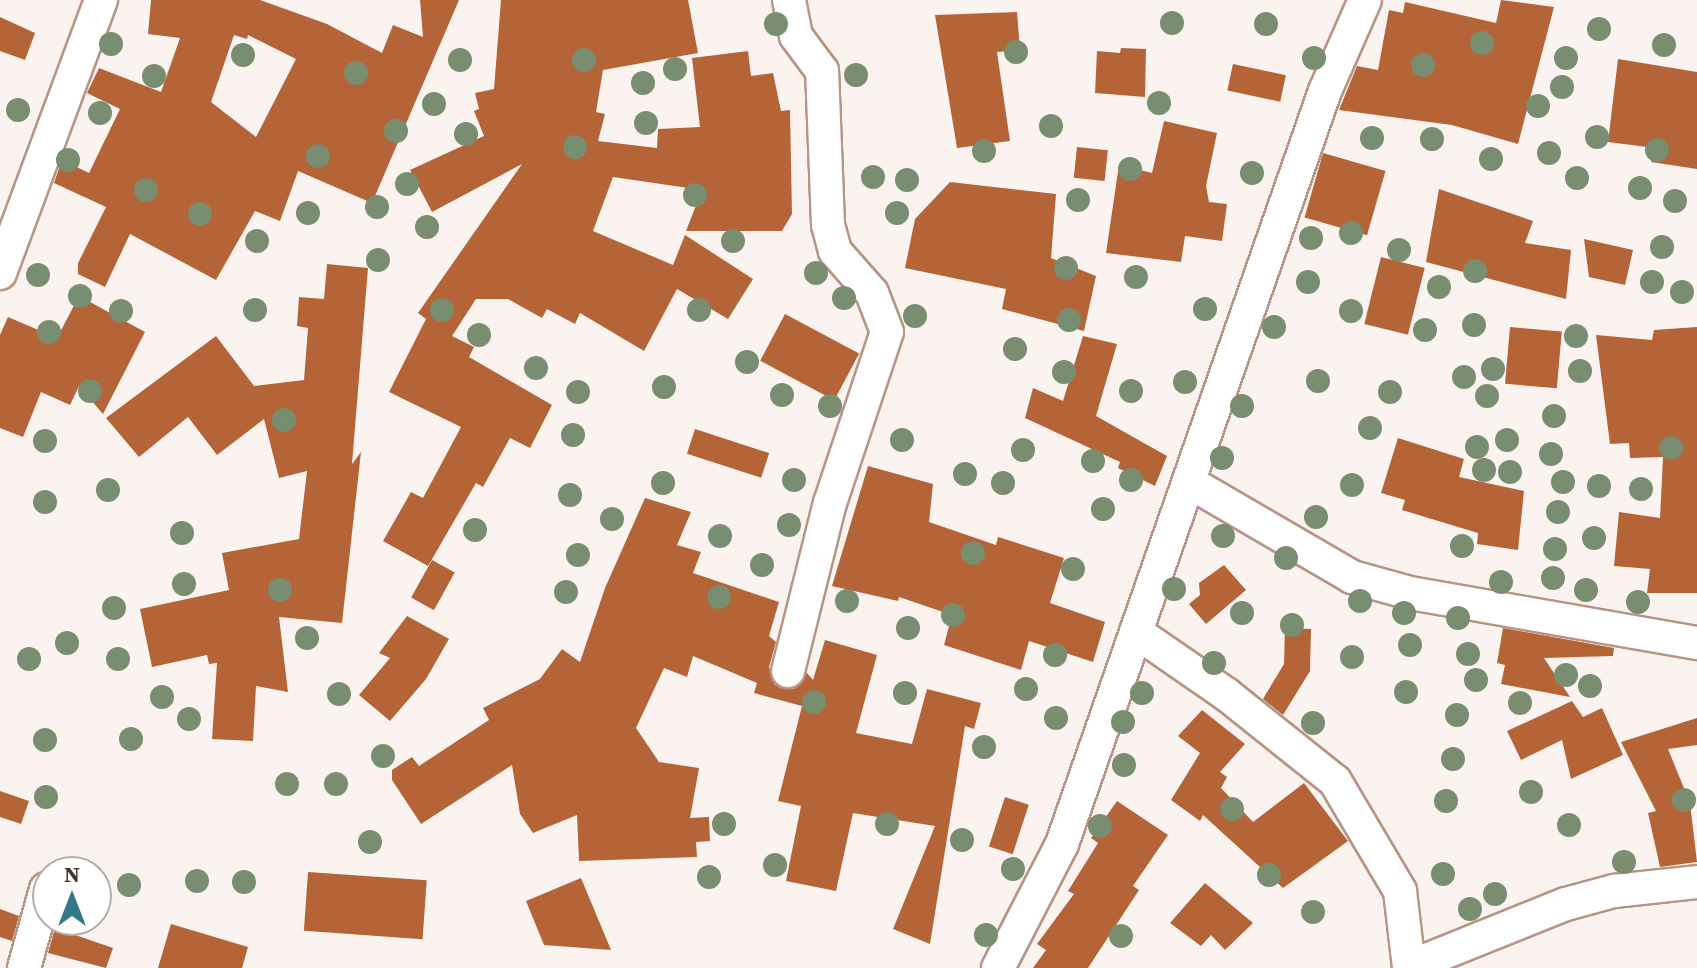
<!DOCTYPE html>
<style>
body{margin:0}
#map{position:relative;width:1697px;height:968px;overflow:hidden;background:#fbf3ef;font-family:"Source Serif 4",serif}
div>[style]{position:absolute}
.building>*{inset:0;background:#b56438;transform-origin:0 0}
.roads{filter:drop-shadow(2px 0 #b79483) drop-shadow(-2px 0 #b79483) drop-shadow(0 2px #b79483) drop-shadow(0 -2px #b79483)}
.minor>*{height:32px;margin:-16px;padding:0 16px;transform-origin:16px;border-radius:16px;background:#fff}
.trees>*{width:24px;height:24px;margin:-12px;border-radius:50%;background:#798d70}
span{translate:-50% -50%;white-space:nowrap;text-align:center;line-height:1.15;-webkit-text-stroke:8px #fff;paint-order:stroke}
.north{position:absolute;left:32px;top:856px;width:80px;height:80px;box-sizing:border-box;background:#fff;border:2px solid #b3adab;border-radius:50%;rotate:0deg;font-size:22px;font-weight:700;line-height:32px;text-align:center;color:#42332c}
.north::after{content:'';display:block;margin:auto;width:28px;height:36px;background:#337887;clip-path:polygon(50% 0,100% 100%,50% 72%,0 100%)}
</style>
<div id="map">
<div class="building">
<div style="clip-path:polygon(evenodd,151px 0,260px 0,327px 24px,382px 53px,393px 25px,423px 37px,420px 0,459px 0,372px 203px,298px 171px,280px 221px,255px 211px,216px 280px,130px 234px,105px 287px,78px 274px,78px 263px,106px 207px,54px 183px,62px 160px,89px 173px,120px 109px,87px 93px,99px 68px,161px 92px,180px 38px,148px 34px,151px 0,234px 35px,247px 39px,248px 35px,296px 59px,256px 137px,211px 102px,234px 35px)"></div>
<div style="clip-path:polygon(501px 0,688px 0,698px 53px,603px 70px,596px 112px,605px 114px,598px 141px,657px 148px,658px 129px,700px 127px,692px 58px,748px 51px,751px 76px,773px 73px,781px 111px,790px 110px,792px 214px,782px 231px,686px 231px,702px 190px,613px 177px,593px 231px,673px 265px,685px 235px,753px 279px,728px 319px,677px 289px,644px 351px,580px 313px,575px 324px,547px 309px,542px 318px,508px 299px,476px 299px,452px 336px,474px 347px,469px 357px,552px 405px,530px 448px,510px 438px,483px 487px,476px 483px,428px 566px,383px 541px,411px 492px,423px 498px,461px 427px,389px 392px,426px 319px,418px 313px,522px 164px,432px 212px,410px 170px,484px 136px,474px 111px,479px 109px,475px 93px,494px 89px)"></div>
<div style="clip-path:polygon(1501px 0,1554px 7px,1518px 144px,1452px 125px,1339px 110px,1357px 66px,1378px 70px,1389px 10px,1403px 13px,1405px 2px,1496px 23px)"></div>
<div style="clip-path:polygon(1017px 12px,1020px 50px,997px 52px,1010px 141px,957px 148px,935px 15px)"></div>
<div style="clip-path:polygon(0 17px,35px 33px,25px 60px,0 51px)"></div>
<div style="clip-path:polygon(1121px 48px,1146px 49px,1145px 97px,1095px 93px,1097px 51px,1120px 53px)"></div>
<div style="clip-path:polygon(1618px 59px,1697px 72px,1697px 169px,1651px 162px,1655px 148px,1608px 142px)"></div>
<div style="left:1233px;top:64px;width:54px;height:27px;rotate:12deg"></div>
<div style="clip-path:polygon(1164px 121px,1217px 133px,1206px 186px,1209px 202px,1227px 204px,1222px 241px,1185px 236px,1181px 262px,1106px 253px,1119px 165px,1152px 173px)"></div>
<div style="left:1077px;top:147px;width:31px;height:31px;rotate:6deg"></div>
<div style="left:1323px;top:153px;width:65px;height:67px;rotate:16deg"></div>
<div style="clip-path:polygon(950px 182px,1056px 194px,1051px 258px,1096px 276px,1084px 331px,1002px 309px,1006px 289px,905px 268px,915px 219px)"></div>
<div style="clip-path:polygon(1439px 189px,1533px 221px,1525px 243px,1571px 250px,1566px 299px,1426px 262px)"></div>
<div style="clip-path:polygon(1584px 239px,1633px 250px,1625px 285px,1589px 277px)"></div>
<div style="left:1381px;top:257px;width:45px;height:69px;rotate:14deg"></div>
<div style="clip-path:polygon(327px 264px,368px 268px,352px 464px,361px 452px,342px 623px,279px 617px,288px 692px,256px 686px,253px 741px,212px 739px,217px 663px,209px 664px,207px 655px,152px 667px,140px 609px,229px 590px,222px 553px,299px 539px,307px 471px,279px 478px,264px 419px,217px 455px,188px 417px,139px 457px,106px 418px,216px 336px,254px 386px,304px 380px,308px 328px,297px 326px,299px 297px,324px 299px)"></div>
<div style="clip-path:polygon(79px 296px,145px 332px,103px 414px,79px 386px,70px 405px,41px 392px,23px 437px,0 428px,0 335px,8px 317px,57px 338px)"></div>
<div style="left:785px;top:314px;width:84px;height:53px;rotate:28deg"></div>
<div style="left:1510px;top:327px;width:52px;height:57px;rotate:5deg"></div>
<div style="clip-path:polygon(1697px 327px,1697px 593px,1647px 593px,1650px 569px,1614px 566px,1619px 512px,1660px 518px,1663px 457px,1630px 458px,1629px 443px,1610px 444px,1596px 335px,1652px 340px,1654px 330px)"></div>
<div style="clip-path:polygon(1083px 336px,1117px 344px,1096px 416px,1167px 456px,1155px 486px,1118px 468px,1120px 462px,1025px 418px,1033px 388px,1063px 401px)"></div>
<div style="left:695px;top:429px;width:78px;height:26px;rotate:18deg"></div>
<div style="clip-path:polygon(1398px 438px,1464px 459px,1459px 477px,1524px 491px,1518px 550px,1477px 544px,1478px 533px,1402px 510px,1405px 500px,1381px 493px)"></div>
<div style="clip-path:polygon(868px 466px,933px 484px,929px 522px,996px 545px,998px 537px,1064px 558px,1050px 603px,1105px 622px,1093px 662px,1029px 641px,1021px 670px,944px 645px,952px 615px,899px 597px,898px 601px,832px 586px)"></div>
<div style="clip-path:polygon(645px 498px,691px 512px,677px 545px,701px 552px,693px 573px,779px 602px,769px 636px,776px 642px,769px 667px,775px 685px,794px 689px,807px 673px,813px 680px,825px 640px,877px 655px,856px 733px,912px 744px,927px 689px,981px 703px,974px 729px,965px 726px,930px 944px,893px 929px,935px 826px,853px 813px,836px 891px,786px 881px,801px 806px,778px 801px,802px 706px,754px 693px,757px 683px,693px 656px,687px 677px,664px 668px,636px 728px,659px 762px,699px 768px,690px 818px,709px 817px,710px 841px,696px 842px,697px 857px,579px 861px,577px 815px,533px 833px,520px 814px,512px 765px,421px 824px,392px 780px,392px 770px,412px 757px,419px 766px,489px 720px,483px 708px,540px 679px,562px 649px,580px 662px,605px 588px)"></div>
<div style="left:432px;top:560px;width:26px;height:43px;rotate:29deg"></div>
<div style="clip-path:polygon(1224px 565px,1246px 590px,1206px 624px,1189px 604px,1200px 595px,1199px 583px)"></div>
<div style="clip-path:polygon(407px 616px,449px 639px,426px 679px,390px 721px,359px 695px,390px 658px,379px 653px)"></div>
<div style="clip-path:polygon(1285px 628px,1311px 629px,1310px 671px,1283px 715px,1263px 699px,1284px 664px)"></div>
<div style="clip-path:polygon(1503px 628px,1614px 648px,1613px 656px,1544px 658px,1570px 697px,1501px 684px,1505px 665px,1497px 663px)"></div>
<div style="clip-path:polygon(1572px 701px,1583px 717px,1602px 708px,1623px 755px,1571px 779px,1562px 740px,1521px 760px,1507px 731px)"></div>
<div style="clip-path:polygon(1202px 710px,1245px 744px,1220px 772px,1227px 777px,1221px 788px,1253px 822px,1304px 783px,1348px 841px,1283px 888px,1203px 815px,1200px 821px,1171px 800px,1200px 753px,1178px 736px)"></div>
<div style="clip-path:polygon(1697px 718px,1697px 745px,1668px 749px,1690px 803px,1697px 862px,1660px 867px,1648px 813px,1656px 811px,1621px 742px)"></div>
<div style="clip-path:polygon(0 791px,29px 801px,21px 824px,0 817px)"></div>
<div style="left:1005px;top:797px;width:25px;height:52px;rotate:18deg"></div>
<div style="clip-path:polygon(1117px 801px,1168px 835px,1133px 886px,1139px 890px,1088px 968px,1033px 968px,1046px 950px,1037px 944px,1074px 894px,1068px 891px,1098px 843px,1091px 838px)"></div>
<div style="left:308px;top:872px;width:119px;height:59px;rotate:4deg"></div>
<div style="clip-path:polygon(581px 878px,611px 950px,544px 945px,526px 901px)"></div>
<div style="clip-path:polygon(1205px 883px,1253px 923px,1225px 950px,1211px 935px,1201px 946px,1170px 923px)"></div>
<div style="clip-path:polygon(0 909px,19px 916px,12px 941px,0 937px)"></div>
<div style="clip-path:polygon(171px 924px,248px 947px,242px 968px,158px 968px)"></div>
<div style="clip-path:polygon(55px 928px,113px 948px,106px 968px,48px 953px)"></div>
</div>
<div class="roads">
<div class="minor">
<div style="left:0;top:273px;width:291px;rotate:-69.7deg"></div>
<div style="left:1189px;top:482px;width:189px;rotate:30.2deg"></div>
<div style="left:1352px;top:577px;width:60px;rotate:15.4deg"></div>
<div style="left:1410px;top:593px;width:291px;rotate:9.9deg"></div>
<div style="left:1136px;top:632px;width:109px;rotate:34.6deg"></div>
<div style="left:1226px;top:694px;width:139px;rotate:38.6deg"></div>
<div style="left:1335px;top:781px;width:128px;rotate:59.4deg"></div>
<div style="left:1400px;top:891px;width:78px;rotate:83.3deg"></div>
<div style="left:788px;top:671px;width:173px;rotate:-76deg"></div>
<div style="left:830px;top:503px;width:180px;rotate:-71.6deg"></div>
<div style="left:887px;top:332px;width:42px;rotate:-111deg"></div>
<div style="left:872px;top:293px;width:56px;rotate:-131.4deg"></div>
<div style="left:835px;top:251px;width:27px;rotate:-105deg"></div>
<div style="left:828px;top:225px;width:154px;rotate:-92.2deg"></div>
<div style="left:822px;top:71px;width:44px;rotate:-126.6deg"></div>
<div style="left:796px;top:36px;width:37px;rotate:-101deg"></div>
<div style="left:1409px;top:967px;width:169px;rotate:-21.9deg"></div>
<div style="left:1566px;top:904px;width:50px;rotate:-15.2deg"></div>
<div style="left:1614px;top:891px;width:83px;rotate:-6.2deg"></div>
<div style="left:24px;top:968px;width:82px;rotate:-74.4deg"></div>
<div style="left:998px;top:968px;width:140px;rotate:-62.7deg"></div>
<div style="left:1062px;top:844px;width:798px;rotate:-70.75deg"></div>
<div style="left:1325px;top:91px;width:99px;rotate:-66.3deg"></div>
</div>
</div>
<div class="trees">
<div style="left:1172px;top:23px"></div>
<div style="left:776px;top:24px"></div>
<div style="left:1266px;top:24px"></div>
<div style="left:1599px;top:29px"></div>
<div style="left:1482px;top:43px"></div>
<div style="left:111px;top:44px"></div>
<div style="left:1664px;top:45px"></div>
<div style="left:1016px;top:52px"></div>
<div style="left:243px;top:55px"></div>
<div style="left:1314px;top:58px"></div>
<div style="left:1566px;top:58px"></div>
<div style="left:460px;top:60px"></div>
<div style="left:584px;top:60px"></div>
<div style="left:1423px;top:65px"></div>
<div style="left:675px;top:69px"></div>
<div style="left:356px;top:73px"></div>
<div style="left:856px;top:75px"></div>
<div style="left:154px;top:76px"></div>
<div style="left:643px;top:83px"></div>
<div style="left:1562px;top:87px"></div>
<div style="left:1159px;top:103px"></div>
<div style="left:434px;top:104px"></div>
<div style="left:1538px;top:106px"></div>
<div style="left:18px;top:110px"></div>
<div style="left:100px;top:113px"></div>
<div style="left:646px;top:123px"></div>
<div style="left:1051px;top:126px"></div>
<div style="left:396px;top:131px"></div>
<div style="left:466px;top:134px"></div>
<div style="left:1597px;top:137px"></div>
<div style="left:1372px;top:138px"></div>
<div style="left:1432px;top:139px"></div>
<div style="left:575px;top:147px"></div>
<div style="left:1657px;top:150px"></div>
<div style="left:984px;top:151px"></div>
<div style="left:1549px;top:153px"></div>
<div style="left:318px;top:156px"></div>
<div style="left:1491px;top:159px"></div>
<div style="left:68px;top:160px"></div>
<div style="left:1130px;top:169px"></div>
<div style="left:1252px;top:173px"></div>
<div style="left:873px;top:177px"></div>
<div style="left:1577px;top:178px"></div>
<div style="left:907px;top:180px"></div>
<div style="left:407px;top:184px"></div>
<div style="left:1640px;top:188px"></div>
<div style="left:146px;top:190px"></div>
<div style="left:695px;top:195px"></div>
<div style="left:1078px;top:200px"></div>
<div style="left:1675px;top:201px"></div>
<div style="left:377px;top:207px"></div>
<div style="left:308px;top:213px"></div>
<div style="left:897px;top:213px"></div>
<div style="left:200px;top:214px"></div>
<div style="left:427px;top:227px"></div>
<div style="left:1351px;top:233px"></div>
<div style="left:1311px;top:238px"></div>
<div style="left:257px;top:241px"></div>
<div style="left:733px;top:241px"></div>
<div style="left:1662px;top:247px"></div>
<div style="left:1399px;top:250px"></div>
<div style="left:378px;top:260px"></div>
<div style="left:1066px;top:268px"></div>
<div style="left:1475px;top:271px"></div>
<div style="left:816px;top:273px"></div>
<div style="left:38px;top:275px"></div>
<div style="left:1136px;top:277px"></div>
<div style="left:1308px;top:282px"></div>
<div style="left:1652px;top:282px"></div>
<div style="left:1439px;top:287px"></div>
<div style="left:1682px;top:292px"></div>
<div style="left:80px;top:296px"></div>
<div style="left:844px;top:298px"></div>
<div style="left:1205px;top:309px"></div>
<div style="left:255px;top:310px"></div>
<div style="left:442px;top:310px"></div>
<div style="left:699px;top:310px"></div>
<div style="left:121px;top:311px"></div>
<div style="left:1351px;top:311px"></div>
<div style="left:915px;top:316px"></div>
<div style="left:1069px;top:320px"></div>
<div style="left:1474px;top:325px"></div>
<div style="left:1274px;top:327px"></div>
<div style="left:1425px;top:330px"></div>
<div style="left:49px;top:332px"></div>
<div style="left:479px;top:335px"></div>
<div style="left:1576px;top:336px"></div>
<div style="left:1015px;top:349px"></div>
<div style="left:747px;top:362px"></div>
<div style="left:536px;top:368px"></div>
<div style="left:1493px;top:369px"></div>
<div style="left:1580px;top:371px"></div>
<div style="left:1064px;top:372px"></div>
<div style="left:1464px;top:377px"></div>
<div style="left:1318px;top:381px"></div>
<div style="left:1185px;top:382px"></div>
<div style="left:664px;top:387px"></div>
<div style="left:90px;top:391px"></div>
<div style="left:1131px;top:391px"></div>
<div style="left:578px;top:392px"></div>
<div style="left:1390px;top:392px"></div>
<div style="left:782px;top:395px"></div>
<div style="left:1487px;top:396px"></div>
<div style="left:830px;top:406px"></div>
<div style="left:1242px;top:406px"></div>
<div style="left:1554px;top:416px"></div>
<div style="left:284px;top:420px"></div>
<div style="left:1370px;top:428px"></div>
<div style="left:573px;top:435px"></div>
<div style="left:902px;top:440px"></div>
<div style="left:1507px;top:440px"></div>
<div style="left:45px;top:441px"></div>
<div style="left:1477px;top:447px"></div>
<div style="left:1671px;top:448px"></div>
<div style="left:1023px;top:450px"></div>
<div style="left:1551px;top:454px"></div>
<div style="left:1222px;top:458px"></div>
<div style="left:1093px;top:461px"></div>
<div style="left:1484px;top:470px"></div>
<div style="left:1510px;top:472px"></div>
<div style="left:965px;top:474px"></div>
<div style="left:794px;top:480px"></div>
<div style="left:1131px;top:480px"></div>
<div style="left:1563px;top:482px"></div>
<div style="left:663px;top:483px"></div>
<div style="left:1003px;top:483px"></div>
<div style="left:1352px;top:485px"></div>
<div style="left:1599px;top:486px"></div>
<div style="left:1641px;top:489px"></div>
<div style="left:108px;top:490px"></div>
<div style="left:570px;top:495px"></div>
<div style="left:45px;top:502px"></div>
<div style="left:1103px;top:509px"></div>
<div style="left:1558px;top:512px"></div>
<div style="left:1316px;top:517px"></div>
<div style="left:612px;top:519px"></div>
<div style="left:789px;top:525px"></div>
<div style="left:475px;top:530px"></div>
<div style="left:182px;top:533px"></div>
<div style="left:720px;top:536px"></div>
<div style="left:1223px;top:536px"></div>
<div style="left:1594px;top:538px"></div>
<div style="left:1462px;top:546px"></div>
<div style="left:1555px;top:549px"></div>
<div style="left:973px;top:553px"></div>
<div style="left:578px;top:555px"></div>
<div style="left:1286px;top:558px"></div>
<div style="left:762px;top:565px"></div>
<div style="left:1073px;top:569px"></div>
<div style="left:1553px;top:578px"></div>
<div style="left:1501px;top:582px"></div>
<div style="left:184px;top:584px"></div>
<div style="left:1174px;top:589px"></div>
<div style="left:280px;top:590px"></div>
<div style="left:1586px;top:590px"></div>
<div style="left:566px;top:592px"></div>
<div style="left:719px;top:597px"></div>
<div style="left:847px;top:601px"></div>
<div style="left:1360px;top:601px"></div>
<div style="left:1638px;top:602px"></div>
<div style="left:114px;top:608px"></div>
<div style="left:1242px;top:613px"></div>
<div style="left:1404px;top:613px"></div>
<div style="left:953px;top:615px"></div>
<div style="left:1458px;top:618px"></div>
<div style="left:1292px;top:625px"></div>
<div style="left:908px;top:628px"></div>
<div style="left:307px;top:638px"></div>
<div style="left:67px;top:643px"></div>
<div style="left:1410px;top:645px"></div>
<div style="left:1468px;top:654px"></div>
<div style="left:1055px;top:655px"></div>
<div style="left:1352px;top:657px"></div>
<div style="left:29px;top:659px"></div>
<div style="left:118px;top:659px"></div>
<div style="left:1214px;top:663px"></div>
<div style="left:1566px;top:675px"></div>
<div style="left:1476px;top:680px"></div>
<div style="left:1590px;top:686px"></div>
<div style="left:1026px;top:689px"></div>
<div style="left:1406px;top:692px"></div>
<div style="left:905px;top:693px"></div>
<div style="left:1142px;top:693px"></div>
<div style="left:339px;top:694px"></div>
<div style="left:162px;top:697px"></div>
<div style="left:814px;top:702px"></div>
<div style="left:1520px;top:703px"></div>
<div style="left:1457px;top:715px"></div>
<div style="left:1056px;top:718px"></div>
<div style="left:189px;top:719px"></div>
<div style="left:1123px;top:722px"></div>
<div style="left:1313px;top:723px"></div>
<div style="left:131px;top:739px"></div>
<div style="left:45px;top:740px"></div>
<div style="left:984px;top:747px"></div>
<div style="left:383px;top:756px"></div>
<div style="left:1453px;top:759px"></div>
<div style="left:1124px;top:765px"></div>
<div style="left:287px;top:784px"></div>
<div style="left:336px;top:784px"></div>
<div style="left:1531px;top:792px"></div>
<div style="left:46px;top:797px"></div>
<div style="left:1684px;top:800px"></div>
<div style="left:1446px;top:801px"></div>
<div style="left:1232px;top:809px"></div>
<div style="left:724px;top:824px"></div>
<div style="left:887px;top:824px"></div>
<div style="left:1569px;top:825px"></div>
<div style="left:1100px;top:826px"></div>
<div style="left:962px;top:840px"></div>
<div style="left:370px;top:842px"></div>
<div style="left:1624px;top:862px"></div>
<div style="left:775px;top:865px"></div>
<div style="left:1013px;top:869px"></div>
<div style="left:1443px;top:874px"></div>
<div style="left:1269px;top:875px"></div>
<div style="left:709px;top:877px"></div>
<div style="left:197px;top:881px"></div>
<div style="left:244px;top:882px"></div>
<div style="left:129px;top:885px"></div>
<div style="left:1495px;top:894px"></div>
<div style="left:1470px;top:909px"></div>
<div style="left:1313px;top:912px"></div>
<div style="left:986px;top:935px"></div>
<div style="left:1121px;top:936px"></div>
</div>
<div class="north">N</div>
</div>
